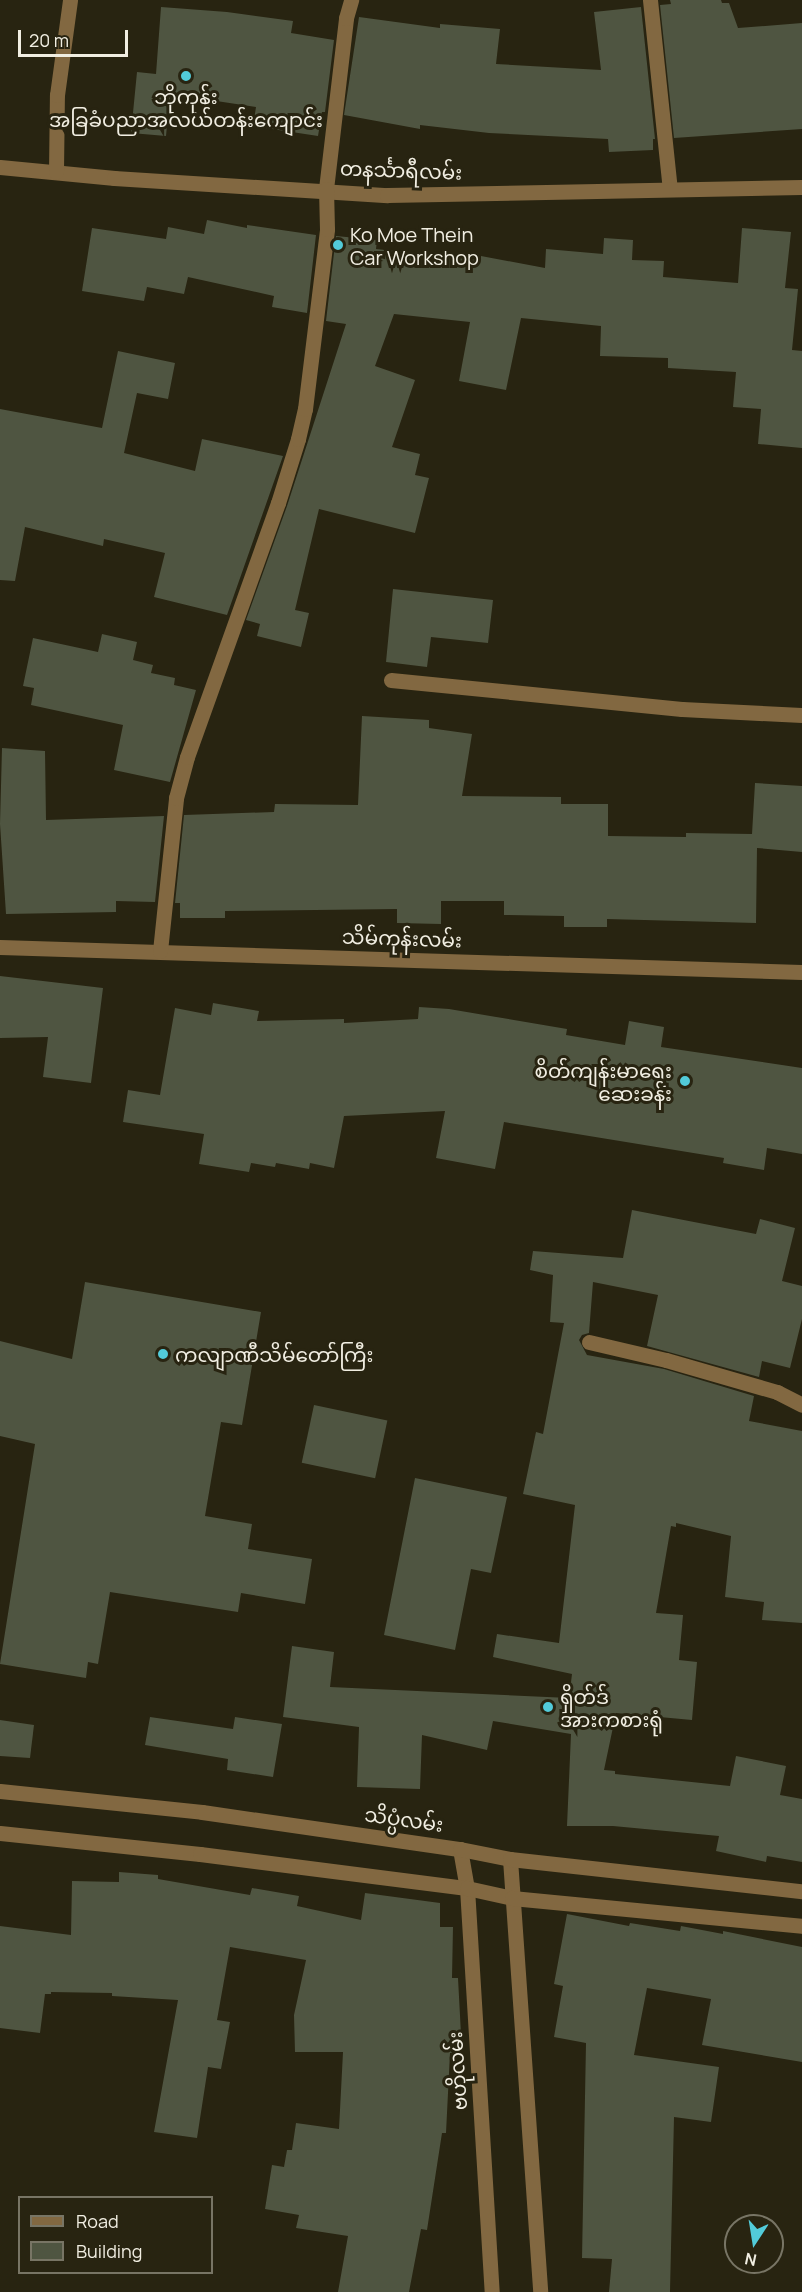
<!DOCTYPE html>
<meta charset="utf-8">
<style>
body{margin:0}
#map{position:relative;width:802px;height:2292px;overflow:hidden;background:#282411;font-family:Manrope,"Noto Sans Myanmar",sans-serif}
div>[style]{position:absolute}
.building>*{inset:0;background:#4f5541;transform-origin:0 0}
.service>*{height:15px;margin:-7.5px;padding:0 7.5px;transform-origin:7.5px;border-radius:7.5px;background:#826841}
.minor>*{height:15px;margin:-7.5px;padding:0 7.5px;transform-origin:7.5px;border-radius:7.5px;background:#826841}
.tertiary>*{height:15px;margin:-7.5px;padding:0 7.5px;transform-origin:7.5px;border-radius:7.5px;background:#826841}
.dots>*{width:16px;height:16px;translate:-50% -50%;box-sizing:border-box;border:3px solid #282411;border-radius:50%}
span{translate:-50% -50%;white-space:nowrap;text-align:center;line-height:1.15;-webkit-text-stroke:6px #282411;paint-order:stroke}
.poi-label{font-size:20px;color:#f1eee2}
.left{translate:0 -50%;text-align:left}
.right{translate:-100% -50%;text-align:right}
.street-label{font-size:20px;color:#f1eee2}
.legend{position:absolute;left:18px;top:2196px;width:195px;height:78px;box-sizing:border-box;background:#282411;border:2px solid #787565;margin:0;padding:8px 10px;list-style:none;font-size:18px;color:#f1eee2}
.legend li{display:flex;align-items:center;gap:12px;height:30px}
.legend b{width:30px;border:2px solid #787565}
.north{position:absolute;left:724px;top:2214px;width:60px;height:60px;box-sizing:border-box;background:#282411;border:2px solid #787565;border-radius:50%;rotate:192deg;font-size:16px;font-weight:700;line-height:24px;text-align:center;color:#f1eee2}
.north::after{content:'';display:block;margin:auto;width:21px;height:27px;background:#52cbd9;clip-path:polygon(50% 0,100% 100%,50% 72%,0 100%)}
.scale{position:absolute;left:18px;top:30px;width:110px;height:27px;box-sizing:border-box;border:3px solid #f1eee2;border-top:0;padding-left:8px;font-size:18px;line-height:21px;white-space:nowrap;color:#f1eee2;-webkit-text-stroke:4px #282411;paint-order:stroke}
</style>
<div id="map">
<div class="building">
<div style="clip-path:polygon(670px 0,721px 0,722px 3px,729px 3px,738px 28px,802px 23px,802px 129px,674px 138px,660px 5px,671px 4px)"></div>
<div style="clip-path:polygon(161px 7px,227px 12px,293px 21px,291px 33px,334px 40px,325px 112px,322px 112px,318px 136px,253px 126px,256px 107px,170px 94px,166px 136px,131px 133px,137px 72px,156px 74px)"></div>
<div style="clip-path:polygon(641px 7px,655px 139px,653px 139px,653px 150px,609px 152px,608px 139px,489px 133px,420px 125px,420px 129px,344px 115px,359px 17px,440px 28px,440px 24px,500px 29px,496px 64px,601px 70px,594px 12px)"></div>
<div style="clip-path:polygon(207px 220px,247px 228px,247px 225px,316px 235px,307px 313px,272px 307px,274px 296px,188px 277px,184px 294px,147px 287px,144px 301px,82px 291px,92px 228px,166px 239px,168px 227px,204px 234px)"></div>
<div style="clip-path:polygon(742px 228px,791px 232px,785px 288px,798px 289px,792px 350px,802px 351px,802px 448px,758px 444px,761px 409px,733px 407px,736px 372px,668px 368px,668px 358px,600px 356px,601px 326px,521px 318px,506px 390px,459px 381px,470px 322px,394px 314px,375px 366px,415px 380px,392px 447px,420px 454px,415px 475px,429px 478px,415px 533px,319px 509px,295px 610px,309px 613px,301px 647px,257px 636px,260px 624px,246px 620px,287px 506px,346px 324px,326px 321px,336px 236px,377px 240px,376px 249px,481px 260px,481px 256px,545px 268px,546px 249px,603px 254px,604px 238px,633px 240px,632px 260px,664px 261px,663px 277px,738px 283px)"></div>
<div style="clip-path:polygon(118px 351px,175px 363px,168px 399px,137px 393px,124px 453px,195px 471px,202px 439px,283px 456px,227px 615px,154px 597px,165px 553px,104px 539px,103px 546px,25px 527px,15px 581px,0 580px,0 409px,102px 428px)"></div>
<div style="clip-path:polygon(393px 589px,493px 600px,488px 643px,431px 637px,427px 667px,386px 662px)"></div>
<div style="clip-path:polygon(102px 634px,137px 642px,133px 660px,153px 665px,151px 673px,175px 678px,174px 685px,196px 690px,170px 782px,114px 770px,123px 725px,31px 705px,34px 688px,23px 686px,33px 638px,98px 652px)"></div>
<div style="clip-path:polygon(362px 716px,429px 720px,429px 728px,472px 734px,462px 796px,561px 797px,561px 804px,608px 804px,608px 836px,686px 837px,686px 833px,752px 834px,755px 783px,802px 786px,802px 852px,757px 848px,756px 923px,607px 919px,607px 927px,564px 927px,564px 916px,504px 915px,504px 901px,441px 901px,441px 924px,397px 923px,397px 909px,225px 911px,225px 918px,180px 918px,180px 903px,175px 903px,184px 815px,274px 812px,275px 804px,358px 805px)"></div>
<div style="clip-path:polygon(2px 748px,45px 751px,46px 820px,164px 816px,155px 902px,116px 901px,116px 912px,6px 914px,0 824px)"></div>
<div style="clip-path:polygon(0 976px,103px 988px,91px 1083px,43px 1077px,48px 1037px,0 1038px)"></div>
<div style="clip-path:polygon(213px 1003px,259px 1011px,257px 1021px,344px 1019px,344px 1023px,418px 1019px,419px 1007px,449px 1009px,567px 1029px,566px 1035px,625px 1045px,629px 1021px,664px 1027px,661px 1047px,802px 1068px,802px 1154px,767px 1148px,764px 1170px,723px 1163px,724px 1158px,504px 1122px,495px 1169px,436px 1158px,445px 1111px,344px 1116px,334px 1168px,310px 1163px,309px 1169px,276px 1163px,275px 1167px,251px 1163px,249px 1172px,199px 1164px,204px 1134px,123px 1122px,128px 1090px,160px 1095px,175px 1008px,211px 1015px)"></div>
<div style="clip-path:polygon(632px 1210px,756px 1234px,760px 1219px,795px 1228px,782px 1281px,802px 1286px,802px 1319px,790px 1368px,762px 1361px,759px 1377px,647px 1346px,658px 1295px,593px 1282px,589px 1333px,582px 1335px,579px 1340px,587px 1355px,664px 1369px,754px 1396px,749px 1421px,802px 1431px,802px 1623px,762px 1620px,764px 1602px,725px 1597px,731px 1536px,676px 1523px,676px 1527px,671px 1526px,656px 1613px,683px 1615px,679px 1660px,697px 1662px,692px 1720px,616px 1713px,604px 1770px,615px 1771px,615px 1774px,730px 1786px,736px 1756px,786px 1766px,780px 1795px,802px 1799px,802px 1862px,767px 1856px,766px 1862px,716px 1851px,719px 1836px,613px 1826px,567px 1826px,571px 1734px,493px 1721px,487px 1750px,422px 1735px,420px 1789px,357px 1787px,359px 1727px,283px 1717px,292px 1646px,334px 1652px,330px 1687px,569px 1698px,572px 1674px,493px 1657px,497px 1634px,559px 1643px,575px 1505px,523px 1494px,536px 1432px,543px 1434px,564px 1323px,550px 1322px,553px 1275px,530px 1270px,533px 1251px,623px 1258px)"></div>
<div style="clip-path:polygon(85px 1282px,261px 1312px,242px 1425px,221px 1422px,205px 1516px,252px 1524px,248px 1549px,312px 1559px,305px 1604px,241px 1593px,238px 1612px,110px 1592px,98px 1664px,88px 1662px,86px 1678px,0 1664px,35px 1444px,0 1436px,0 1341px,72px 1359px)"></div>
<div style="left:314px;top:1405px;width:75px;height:59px;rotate:12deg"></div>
<div style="clip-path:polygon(415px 1478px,507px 1497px,491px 1573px,471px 1569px,455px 1650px,384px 1635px)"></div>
<div style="clip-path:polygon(150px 1717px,233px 1729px,235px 1717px,282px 1724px,273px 1777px,227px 1770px,228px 1759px,145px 1745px)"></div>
<div style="clip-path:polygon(0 1720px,34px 1725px,30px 1758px,0 1756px)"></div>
<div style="clip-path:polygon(119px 1872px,158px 1875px,158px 1879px,250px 1895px,252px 1888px,299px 1896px,297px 1906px,361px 1920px,365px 1893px,440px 1903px,440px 1927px,453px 1927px,452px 1978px,458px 1978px,462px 2053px,450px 2053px,446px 2133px,442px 2133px,427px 2230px,421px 2229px,409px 2292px,338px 2292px,348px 2236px,296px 2228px,299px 2215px,265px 2209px,272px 2165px,284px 2167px,287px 2150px,292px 2150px,296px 2123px,339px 2129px,343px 2052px,295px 2052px,294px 2015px,306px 1960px,230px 1947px,217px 2020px,230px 2022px,221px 2069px,208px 2067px,197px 2138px,154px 2132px,178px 2000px,112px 1996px,112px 1993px,51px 1992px,51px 1994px,45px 1994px,40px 2033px,0 2028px,0 1926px,71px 1935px,72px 1881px,119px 1882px)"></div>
<div style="clip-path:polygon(567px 1914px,629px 1926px,630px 1923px,680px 1931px,681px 1926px,723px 1934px,723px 1931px,802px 1947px,802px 2062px,702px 2045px,711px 1999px,647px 1988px,634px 2055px,719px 2067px,711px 2122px,674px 2117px,670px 2292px,609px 2292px,612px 2259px,582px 2258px,586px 2043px,554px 2037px,563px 1986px,554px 1984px)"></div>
</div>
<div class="service">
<div style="left:326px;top:189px;width:172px;rotate:-83.3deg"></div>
<div style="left:346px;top:18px;width:19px;rotate:-74deg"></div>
</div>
<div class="minor">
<div style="left:650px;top:0;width:190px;rotate:84deg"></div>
<div style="left:0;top:167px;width:115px;rotate:5.5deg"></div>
<div style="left:114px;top:178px;width:274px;rotate:3.6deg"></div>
<div style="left:387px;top:195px;width:415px;rotate:-1.1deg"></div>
<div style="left:56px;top:172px;width:77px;rotate:-89.3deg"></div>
<div style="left:57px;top:95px;width:96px;rotate:-82.2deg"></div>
<div style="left:391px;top:680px;width:292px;rotate:5.7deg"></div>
<div style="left:682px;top:709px;width:120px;rotate:2.9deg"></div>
<div style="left:0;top:947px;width:802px;rotate:1.79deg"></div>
<div style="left:160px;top:951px;width:154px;rotate:-84deg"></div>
<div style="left:176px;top:798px;width:42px;rotate:-75deg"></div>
<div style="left:187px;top:757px;width:270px;rotate:-70.3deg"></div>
<div style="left:278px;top:503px;width:67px;rotate:-72.6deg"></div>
<div style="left:298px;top:439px;width:31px;rotate:-77deg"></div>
<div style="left:305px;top:409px;width:181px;rotate:-83deg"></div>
<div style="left:327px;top:229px;width:40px;rotate:-91.4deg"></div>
<div style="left:589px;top:1342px;width:79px;rotate:13.2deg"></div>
<div style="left:666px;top:1360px;width:116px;rotate:16.1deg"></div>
<div style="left:777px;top:1392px;width:28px;rotate:27deg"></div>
<div style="left:460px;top:1849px;width:40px;rotate:80deg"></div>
<div style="left:467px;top:1888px;width:405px;rotate:86.5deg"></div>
<div style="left:510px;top:1859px;width:434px;rotate:86deg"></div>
</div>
<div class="tertiary">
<div style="left:0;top:1791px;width:203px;rotate:5.9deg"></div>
<div style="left:202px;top:1812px;width:261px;rotate:8.2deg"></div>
<div style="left:460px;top:1849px;width:51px;rotate:11.3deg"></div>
<div style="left:510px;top:1859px;width:294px;rotate:6.3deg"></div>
<div style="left:0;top:1833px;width:201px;rotate:6deg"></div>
<div style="left:200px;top:1854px;width:269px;rotate:7.3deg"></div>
<div style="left:467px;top:1888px;width:46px;rotate:12.5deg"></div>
<div style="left:512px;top:1898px;width:291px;rotate:5.5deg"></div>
</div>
<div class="dots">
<div style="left:186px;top:76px;background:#52cbd9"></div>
<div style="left:338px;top:245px;background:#52cbd9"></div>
<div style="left:685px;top:1081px;background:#52cbd9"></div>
<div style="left:163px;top:1354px;background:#52cbd9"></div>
<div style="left:548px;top:1707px;background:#52cbd9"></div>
</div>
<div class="poi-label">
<span style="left:186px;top:108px">ဘိုကုန်း<br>အခြခံပညာအလယ်တန်းကျောင်း</span>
<span class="left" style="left:350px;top:246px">Ko Moe Thein<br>Car Workshop</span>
<span class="right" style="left:672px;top:1082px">စိတ်ကျန်းမာရေး<br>ဆေးခန်း</span>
<span class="left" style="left:175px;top:1354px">ကလျာဏီသိမ်တော်ကြီး</span>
<span class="left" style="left:560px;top:1708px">ရှိတ်ဒ်<br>အားကစားရုံ</span>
</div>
<div class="street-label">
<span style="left:401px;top:170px;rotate:2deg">တနင်္သာရီလမ်း</span>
<span style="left:402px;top:938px;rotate:2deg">သိမ်ကုန်းလမ်း</span>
<span style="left:404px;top:1819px;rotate:8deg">သိပ္ပံလမ်း</span>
<span style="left:457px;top:2071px;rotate:-94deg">ဗဟိုလမ်း</span>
</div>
<ul class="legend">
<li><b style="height:8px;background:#826841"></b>Road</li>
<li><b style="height:16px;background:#4f5541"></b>Building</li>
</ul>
<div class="north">N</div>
<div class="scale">20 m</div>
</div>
